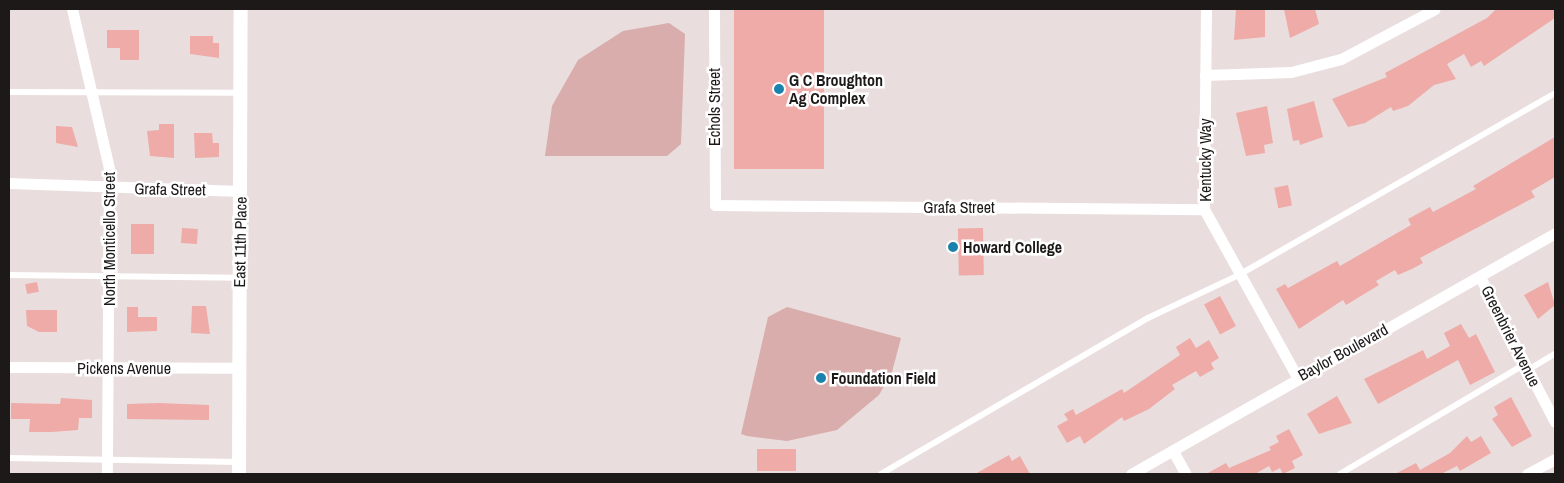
<!DOCTYPE html>
<style>
body{margin:0}
#map{position:relative;width:1564px;height:483px;overflow:hidden;background:#e9dedd;font-family:"Archivo Narrow",sans-serif}
div>[style]{position:absolute}
.green>*{inset:0;background:#d8adab}
.building>*{inset:0;background:#eeaba8;transform-origin:0 0}
.service>*{height:5.5px;margin:-2.75px;padding:0 2.75px;transform-origin:2.75px;border-radius:2.75px;background:#fff}
.minor>*{height:11px;margin:-5.5px;padding:0 5.5px;transform-origin:5.5px;border-radius:5.5px;background:#fff}
.tertiary>*{height:14px;margin:-7px;padding:0 7px;transform-origin:7px;border-radius:7px;background:#fff}
.dots>*{width:14px;height:14px;translate:-50% -50%;box-sizing:border-box;border:2px solid #fff;border-radius:50%}
span{translate:-50% -50%;white-space:nowrap;text-align:center;line-height:1.15;-webkit-text-stroke:5px #fff;paint-order:stroke}
.poi-label{font-size:16px;color:#1d1919;font-weight:700}
.left{translate:0 -50%;text-align:left}
.street-label{font-size:16px;color:#1d1919}
.frame{position:absolute;inset:0;border:10px solid #1d1919;pointer-events:none}
</style>
<div id="map">
<div class="green">
<div style="clip-path:polygon(669px 23px,685px 34px,681px 144px,667px 156px,545px 156px,552px 106px,578px 60px,623px 31px)"></div>
<div style="clip-path:polygon(787px 307px,901px 338px,892px 372px,879px 395px,837px 430px,787px 441px,747px 436px,741px 434px,768px 317px)"></div>
</div>
<div class="building">
<div style="left:734px;top:9px;width:90px;height:160px"></div>
<div style="clip-path:polygon(1236px 9px,1265px 9px,1265px 37px,1234px 40px)"></div>
<div style="clip-path:polygon(1284px 9px,1315px 9px,1319px 24px,1290px 38px)"></div>
<div style="clip-path:polygon(1496px 9px,1555px 9px,1555px 18px,1484px 66px,1481px 61px,1471px 67px,1464px 54px,1447px 64px,1456px 79px,1434px 85px,1408px 106px,1393px 111px,1391px 107px,1365px 123px,1348px 127px,1332px 99px,1387px 77px,1385px 73px,1487px 18px)"></div>
<div style="clip-path:polygon(107px 30px,139px 30px,139px 60px,120px 60px,120px 48px,107px 48px)"></div>
<div style="clip-path:polygon(190px 36px,213px 36px,213px 43px,219px 43px,219px 58px,190px 54px)"></div>
<div style="clip-path:polygon(1314px 101px,1323px 137px,1300px 145px,1299px 140px,1293px 141px,1287px 109px)"></div>
<div style="clip-path:polygon(1267px 106px,1273px 143px,1264px 145px,1265px 153px,1246px 156px,1236px 113px)"></div>
<div style="clip-path:polygon(159px 124px,174px 124px,174px 158px,150px 156px,147px 131px,159px 130px)"></div>
<div style="clip-path:polygon(56px 126px,72px 127px,78px 147px,56px 143px)"></div>
<div style="clip-path:polygon(194px 133px,212px 133px,213px 143px,219px 143px,219px 157px,195px 158px)"></div>
<div style="clip-path:polygon(1555px 137px,1555px 177px,1531px 191px,1535px 197px,1420px 258px,1423px 263px,1412px 269px,1398px 275px,1395px 270px,1376px 281px,1379px 285px,1346px 305px,1343px 300px,1299px 329px,1276px 289px,1285px 284px,1288px 288px,1337px 261px,1340px 266px,1411px 225px,1408px 219px,1430px 207px,1433px 212px,1476px 189px,1473px 186px)"></div>
<div style="left:1288px;top:185px;width:21px;height:14px;rotate:79deg"></div>
<div style="left:131px;top:224px;width:23px;height:30px"></div>
<div style="left:182px;top:228px;width:16px;height:15px;rotate:4deg"></div>
<div style="left:983px;top:228px;width:47px;height:25px;rotate:89deg"></div>
<div style="left:37px;top:282px;width:10px;height:12px;rotate:79deg"></div>
<div style="clip-path:polygon(1548px 282px,1555px 305px,1538px 319px,1524px 295px)"></div>
<div style="left:1220px;top:296px;width:34px;height:18px;rotate:62deg"></div>
<div style="clip-path:polygon(192px 306px,206px 306px,210px 334px,191px 333px)"></div>
<div style="clip-path:polygon(127px 307px,138px 307px,138px 317px,157px 317px,157px 331px,127px 332px)"></div>
<div style="clip-path:polygon(26px 310px,57px 310px,57px 332px,39px 332px,27px 326px)"></div>
<div style="clip-path:polygon(1461px 324px,1469px 338px,1476px 334px,1495px 372px,1470px 385px,1458px 360px,1378px 404px,1364px 379px,1423px 350px,1427px 359px,1450px 346px,1444px 333px)"></div>
<div style="clip-path:polygon(1190px 338px,1196px 348px,1209px 340px,1219px 358px,1211px 363px,1214px 369px,1200px 377px,1196px 371px,1172px 385px,1175px 389px,1149px 409px,1124px 421px,1122px 417px,1084px 444px,1080px 436px,1067px 443px,1057px 426px,1068px 420px,1064px 414px,1073px 409px,1076px 415px,1122px 389px,1124px 393px,1180px 355px,1176px 347px)"></div>
<div style="clip-path:polygon(1337px 396px,1352px 423px,1319px 434px,1307px 414px)"></div>
<div style="clip-path:polygon(1511px 397px,1532px 436px,1512px 447px,1492px 419px,1498px 415px,1494px 407px)"></div>
<div style="clip-path:polygon(61px 398px,92px 400px,92px 418px,79px 418px,78px 430px,52px 432px,29px 432px,30px 419px,11px 419px,11px 403px,60px 404px)"></div>
<div style="clip-path:polygon(159px 403px,209px 405px,209px 420px,127px 419px,127px 404px)"></div>
<div style="clip-path:polygon(1289px 429px,1303px 455px,1292px 461px,1295px 468px,1283px 474px,1280px 468px,1272px 472px,1269px 466px,1255px 474px,1206px 474px,1226px 463px,1229px 468px,1271px 450px,1269px 447px,1279px 442px,1276px 436px)"></div>
<div style="clip-path:polygon(1467px 436px,1471px 442px,1481px 436px,1491px 453px,1460px 471px,1457px 466px,1441px 474px,1395px 474px,1416px 463px,1420px 470px,1450px 453px)"></div>
<div style="left:796px;top:449px;width:22px;height:39px;rotate:90deg"></div>
<div style="clip-path:polygon(1009px 455px,1012px 461px,1020px 456px,1030px 474px,975px 474px)"></div>
</div>
<div class="service">
<div style="left:9px;top:92px;width:232px;rotate:0.2deg"></div>
<div style="left:9px;top:275px;width:230px;rotate:0.7deg"></div>
<div style="left:1528px;top:370px;width:31px;rotate:-31deg"></div>
<div style="left:9px;top:458px;width:230px;rotate:1deg"></div>
<div style="left:881px;top:474px;width:309px;rotate:-30.3deg"></div>
<div style="left:1148px;top:318px;width:101px;rotate:-25.3deg"></div>
<div style="left:1239px;top:275px;width:365px;rotate:-29.9deg"></div>
<div style="left:1340px;top:474px;width:215px;rotate:-30.7deg"></div>
</div>
<div class="minor">
<div style="left:72px;top:9px;width:163px;rotate:76.9deg"></div>
<div style="left:109px;top:168px;width:306px;rotate:90.4deg"></div>
<div style="left:714px;top:9px;width:196px;rotate:89.7deg"></div>
<div style="left:715px;top:205px;width:489px;rotate:0.5deg"></div>
<div style="left:1206px;top:9px;width:200px;rotate:90.6deg"></div>
<div style="left:1204px;top:209px;width:192px;rotate:61deg"></div>
<div style="left:1205px;top:75px;width:86px;rotate:-2deg"></div>
<div style="left:1291px;top:72px;width:52px;rotate:-14.6deg"></div>
<div style="left:1341px;top:59px;width:106px;rotate:-28deg"></div>
<div style="left:9px;top:183px;width:232px;rotate:2deg"></div>
<div style="left:1480px;top:277px;width:163px;rotate:62.7deg"></div>
<div style="left:9px;top:367px;width:230px;rotate:0.2deg"></div>
<div style="left:1173px;top:451px;width:26px;rotate:61deg"></div>
<div style="left:1131px;top:474px;width:488px;rotate:-29.6deg"></div>
<div style="left:1527px;top:474px;width:32px;rotate:-28deg"></div>
</div>
<div class="tertiary">
<div style="left:239px;top:474px;width:465px;rotate:-89.8deg"></div>
</div>
<div class="dots">
<div style="left:779px;top:89px;background:#1a82ac"></div>
<div style="left:953px;top:247px;background:#1a82ac"></div>
<div style="left:821px;top:378px;background:#1a82ac"></div>
</div>
<div class="poi-label">
<span class="left" style="left:789px;top:89px">G C Broughton<br>Ag Complex</span>
<span class="left" style="left:963px;top:247px">Howard College</span>
<span class="left" style="left:831px;top:378px">Foundation Field</span>
</div>
<div class="street-label">
<span style="left:714px;top:107px;rotate:-90deg">Echols Street</span>
<span style="left:1205px;top:160px;rotate:-90deg">Kentucky Way</span>
<span style="left:170px;top:189px;rotate:1deg">Grafa Street</span>
<span style="left:959px;top:207px">Grafa Street</span>
<span style="left:109px;top:239px;rotate:-90deg">North Monticello Street</span>
<span style="left:240px;top:242px;rotate:-89deg">East 11th Place</span>
<span style="left:1511px;top:336px;rotate:63deg">Greenbrier Avenue</span>
<span style="left:1343px;top:352px;rotate:-29deg">Baylor Boulevard</span>
<span style="left:124px;top:368px">Pickens Avenue</span>
</div>
<div class="frame"></div>
</div>
